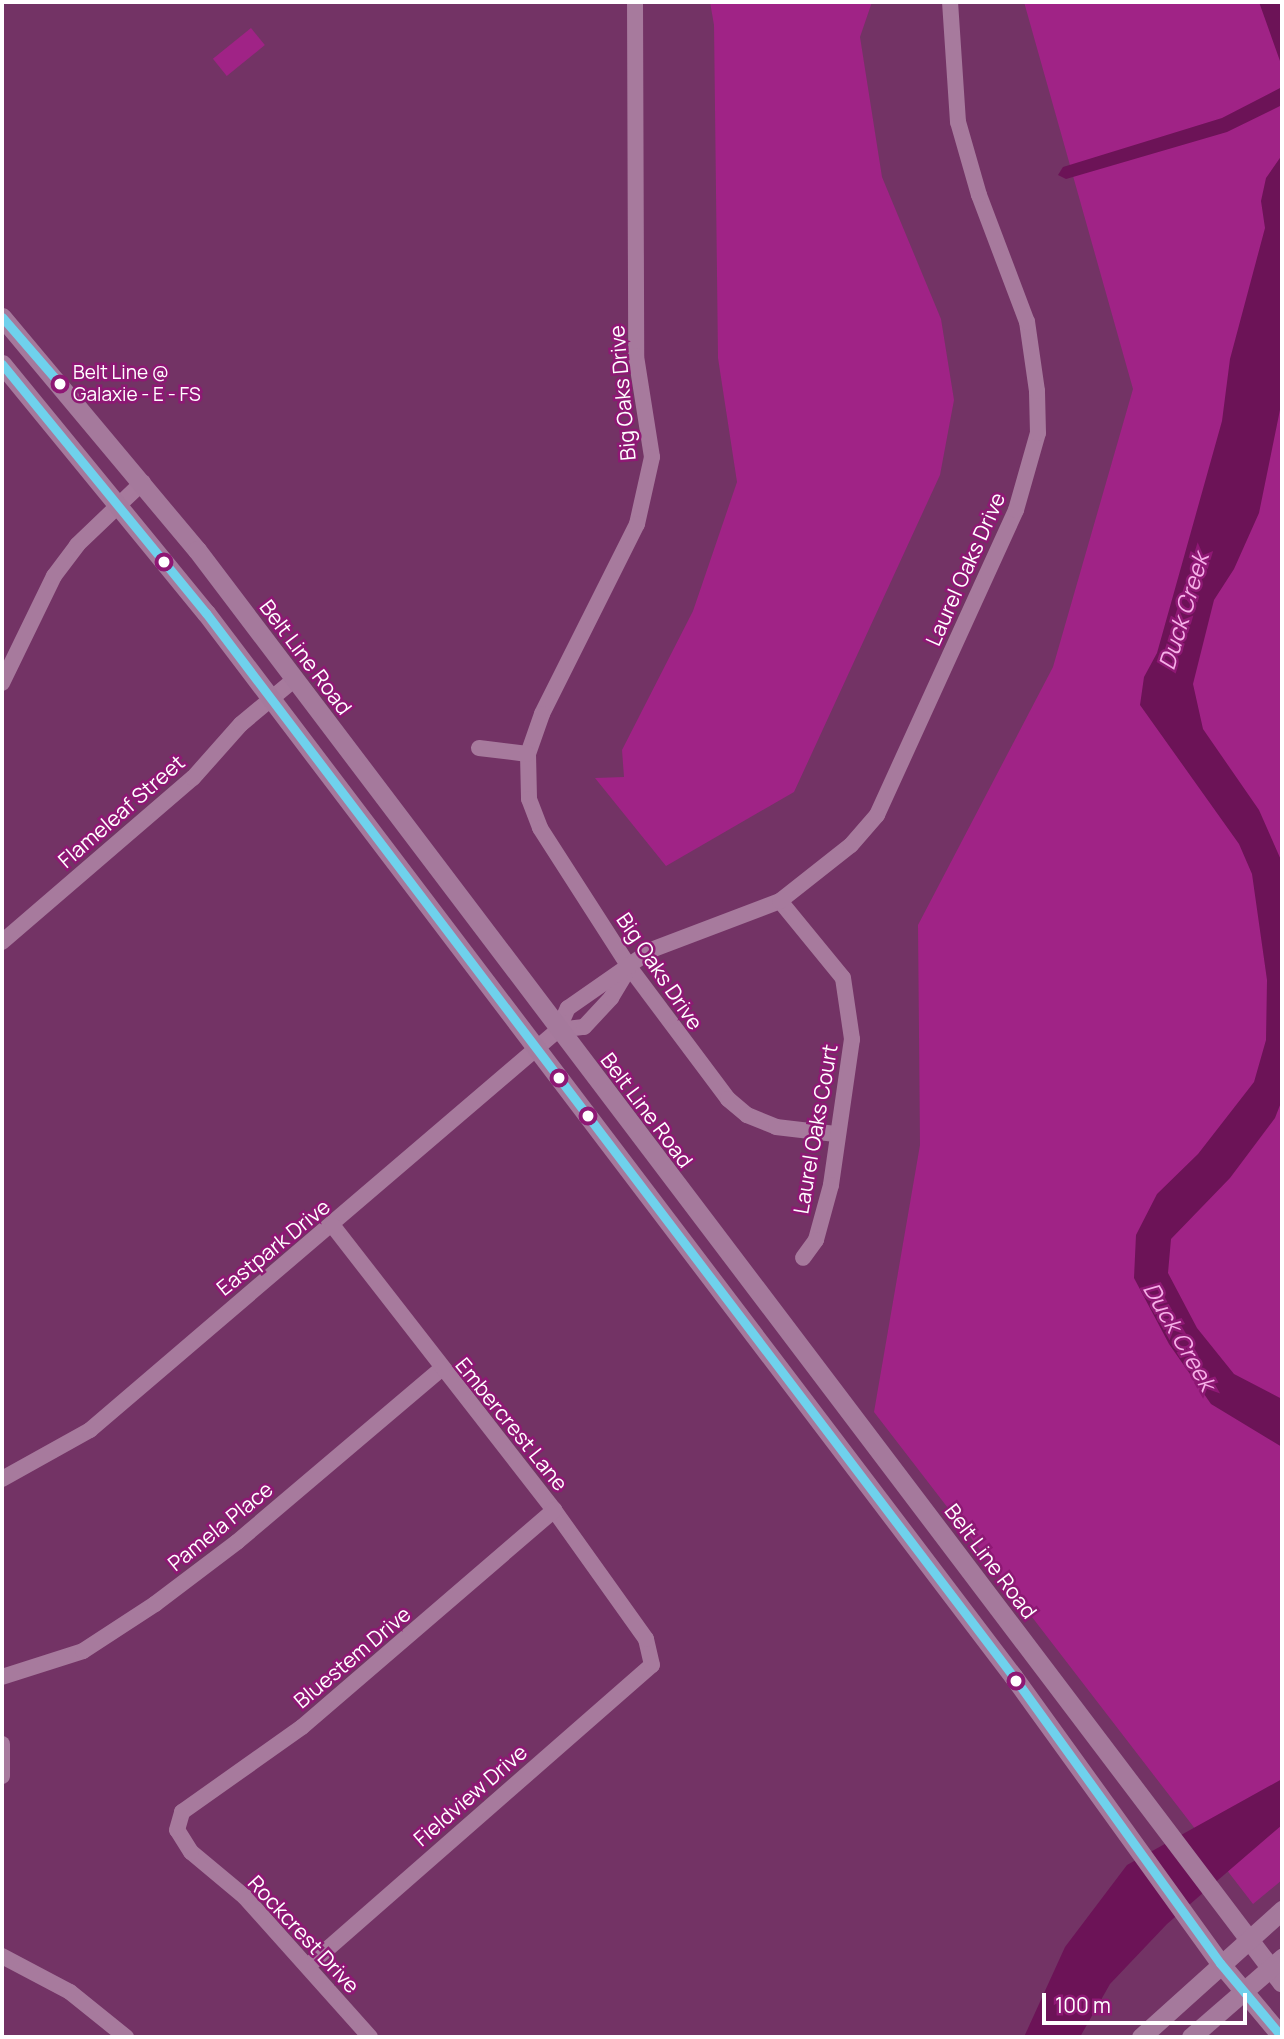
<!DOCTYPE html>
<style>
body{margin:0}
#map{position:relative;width:1284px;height:2039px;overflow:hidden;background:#733365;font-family:Manrope,sans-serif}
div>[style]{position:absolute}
.green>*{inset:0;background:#a02386;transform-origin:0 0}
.water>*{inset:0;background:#6c1357}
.minor>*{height:16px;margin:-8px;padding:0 8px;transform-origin:8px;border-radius:8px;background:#a77a9d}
.major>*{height:19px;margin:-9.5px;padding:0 9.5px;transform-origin:9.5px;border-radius:9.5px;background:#a5799c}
.bus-1>*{height:9px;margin:-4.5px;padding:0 4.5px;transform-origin:4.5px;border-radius:4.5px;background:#6fd1ec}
.dots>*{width:19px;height:19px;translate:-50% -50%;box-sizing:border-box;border:4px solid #8e1874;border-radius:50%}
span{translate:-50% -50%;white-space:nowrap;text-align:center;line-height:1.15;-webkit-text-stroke:5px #8e1874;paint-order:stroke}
.bus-label{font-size:19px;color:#fff}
.left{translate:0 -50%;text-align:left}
.street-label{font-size:21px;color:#fff}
.water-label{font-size:23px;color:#f6b0e8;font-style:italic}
.frame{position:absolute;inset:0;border:4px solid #fff;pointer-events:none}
.scale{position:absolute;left:1042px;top:1993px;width:205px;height:32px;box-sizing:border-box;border:4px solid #fff;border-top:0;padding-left:9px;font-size:21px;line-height:24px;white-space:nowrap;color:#fff;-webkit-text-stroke:5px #8e1874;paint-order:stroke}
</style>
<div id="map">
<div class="green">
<div style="clip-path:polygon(710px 2px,872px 2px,860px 37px,882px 177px,941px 319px,954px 400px,940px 475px,794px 792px,666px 866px,595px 778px,624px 777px,622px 750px,693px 611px,737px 482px,718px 358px,714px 25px)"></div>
<div style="clip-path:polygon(1024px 2px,1282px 2px,1282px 1880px,1253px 1904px,874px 1412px,920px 1145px,918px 925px,1053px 667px,1133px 389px)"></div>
<div style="left:251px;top:28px;width:22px;height:49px;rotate:51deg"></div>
</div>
<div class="water">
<div style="clip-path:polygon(1259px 2px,1282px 2px,1282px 70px,1280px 61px)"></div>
<div style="clip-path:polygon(1282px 87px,1282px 105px,1227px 132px,1066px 179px,1058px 175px,1063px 167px,1222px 118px)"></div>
<div style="clip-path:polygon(1282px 155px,1282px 400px,1259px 513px,1234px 569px,1214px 600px,1193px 684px,1203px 729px,1259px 810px,1281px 860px,1282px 1100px,1275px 1118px,1230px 1178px,1171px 1239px,1168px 1273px,1197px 1328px,1234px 1374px,1282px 1399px,1282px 1447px,1211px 1404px,1169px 1344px,1134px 1278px,1136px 1235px,1157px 1194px,1198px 1154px,1254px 1082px,1266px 1040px,1267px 980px,1252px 874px,1239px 844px,1140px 705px,1144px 677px,1157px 653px,1222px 421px,1230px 359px,1265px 228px,1261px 201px,1266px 178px)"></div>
<div style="clip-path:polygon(1282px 1779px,1282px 1825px,1167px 1924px,1110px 1984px,1080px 2037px,1024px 2037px,1065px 1947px,1127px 1865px)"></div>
</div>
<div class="minor">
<div style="left:635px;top:2px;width:354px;rotate:89.8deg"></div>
<div style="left:636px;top:356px;width:102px;rotate:81deg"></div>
<div style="left:652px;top:457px;width:69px;rotate:102.6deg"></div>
<div style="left:637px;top:524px;width:212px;rotate:116.6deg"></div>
<div style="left:542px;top:714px;width:42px;rotate:109.3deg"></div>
<div style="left:528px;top:754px;width:45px;rotate:88.7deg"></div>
<div style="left:529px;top:799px;width:31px;rotate:69deg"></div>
<div style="left:540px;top:828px;width:166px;rotate:57.3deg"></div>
<div style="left:630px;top:968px;width:164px;rotate:53.2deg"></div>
<div style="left:728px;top:1099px;width:25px;rotate:40deg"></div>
<div style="left:747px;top:1115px;width:31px;rotate:22deg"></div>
<div style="left:776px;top:1127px;width:60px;rotate:6.7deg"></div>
<div style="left:2px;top:683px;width:119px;rotate:-64.1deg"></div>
<div style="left:54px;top:576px;width:39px;rotate:-53deg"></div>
<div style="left:77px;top:545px;width:91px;rotate:-43.7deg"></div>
<div style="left:479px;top:748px;width:49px;rotate:7deg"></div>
<div style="left:780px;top:901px;width:99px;rotate:50.7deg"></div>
<div style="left:843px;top:978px;width:62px;rotate:81.6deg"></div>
<div style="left:852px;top:1039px;width:148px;rotate:98.2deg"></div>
<div style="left:831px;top:1185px;width:57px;rotate:105.3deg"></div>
<div style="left:816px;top:1240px;width:22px;rotate:126deg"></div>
<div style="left:2px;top:942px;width:252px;rotate:-40.7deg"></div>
<div style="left:193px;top:778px;width:72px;rotate:-48.4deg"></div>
<div style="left:241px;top:724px;width:70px;rotate:-39.8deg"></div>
<div style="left:558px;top:1030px;width:26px;rotate:-7deg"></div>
<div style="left:584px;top:1027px;width:40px;rotate:-47deg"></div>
<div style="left:611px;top:998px;width:33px;rotate:-59deg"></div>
<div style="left:2px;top:1479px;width:101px;rotate:-29.1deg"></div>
<div style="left:90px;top:1430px;width:616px;rotate:-40.52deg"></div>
<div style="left:558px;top:1030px;width:24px;rotate:-66deg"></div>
<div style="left:568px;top:1008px;width:101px;rotate:-34.9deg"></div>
<div style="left:651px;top:950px;width:138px;rotate:-20.8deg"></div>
<div style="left:780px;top:901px;width:90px;rotate:-38.3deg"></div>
<div style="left:851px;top:845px;width:40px;rotate:-49deg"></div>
<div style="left:877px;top:815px;width:335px;rotate:-65.5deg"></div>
<div style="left:1016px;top:510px;width:80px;rotate:-74.1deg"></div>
<div style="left:1038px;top:433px;width:42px;rotate:-91.4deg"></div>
<div style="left:1037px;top:391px;width:70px;rotate:-98.2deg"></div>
<div style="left:1027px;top:322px;width:136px;rotate:-110.7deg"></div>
<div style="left:979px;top:195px;width:76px;rotate:-106deg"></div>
<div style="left:958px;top:122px;width:120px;rotate:-93.8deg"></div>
<div style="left:2px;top:1677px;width:85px;rotate:-17.8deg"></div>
<div style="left:83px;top:1651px;width:86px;rotate:-33.1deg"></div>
<div style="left:155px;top:1604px;width:103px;rotate:-37.1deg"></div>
<div style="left:237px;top:1542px;width:267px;rotate:-40.3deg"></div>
<div style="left:2px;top:1744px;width:32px;rotate:90deg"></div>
<div style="left:2px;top:1956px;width:77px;rotate:27.9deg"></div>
<div style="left:70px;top:1992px;width:72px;rotate:38.8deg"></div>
<div style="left:308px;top:1966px;width:457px;rotate:-41.2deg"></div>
<div style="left:652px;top:1665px;width:27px;rotate:-103deg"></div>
<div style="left:646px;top:1639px;width:158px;rotate:-125.5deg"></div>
<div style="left:554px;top:1510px;width:360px;rotate:-127.9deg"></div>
<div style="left:370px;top:2037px;width:188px;rotate:-131.8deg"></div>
<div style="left:245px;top:1897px;width:70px;rotate:-140.2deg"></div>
<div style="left:191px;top:1852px;width:26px;rotate:-122deg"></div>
<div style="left:177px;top:1830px;width:19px;rotate:-74deg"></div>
<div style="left:182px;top:1812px;width:147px;rotate:-35.3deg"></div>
<div style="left:302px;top:1727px;width:333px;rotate:-40.7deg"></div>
</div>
<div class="major">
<div style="left:2px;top:317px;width:304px;rotate:50.1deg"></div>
<div style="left:197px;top:550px;width:1797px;rotate:52.87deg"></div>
<div style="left:2px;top:364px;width:322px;rotate:50.7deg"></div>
<div style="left:206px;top:613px;width:1335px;rotate:52.8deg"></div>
<div style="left:1013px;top:1676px;width:354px;rotate:54.2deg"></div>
<div style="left:1220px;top:1963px;width:97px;rotate:50deg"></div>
<div style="left:1141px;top:2037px;width:190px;rotate:-42deg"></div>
<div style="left:1191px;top:2037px;width:121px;rotate:-41deg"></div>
</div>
<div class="bus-1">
<div style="left:2px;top:317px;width:89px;rotate:49.1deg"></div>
<div style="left:2px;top:364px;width:322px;rotate:50.7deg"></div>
<div style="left:206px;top:613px;width:1335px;rotate:52.8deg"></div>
<div style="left:1013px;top:1676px;width:354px;rotate:54.2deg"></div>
<div style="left:1220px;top:1963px;width:97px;rotate:50deg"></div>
</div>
<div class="dots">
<div style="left:60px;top:384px;background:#fff"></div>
<div style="left:164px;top:562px;background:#fff"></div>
<div style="left:559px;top:1078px;background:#fff"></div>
<div style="left:588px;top:1116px;background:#fff"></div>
<div style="left:1016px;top:1681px;background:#fff"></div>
</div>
<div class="bus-label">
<span class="left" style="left:73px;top:384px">Belt Line @<br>Galaxie - E - FS</span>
</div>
<div class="street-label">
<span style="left:622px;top:393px;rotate:-95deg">Big Oaks Drive</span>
<span style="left:965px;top:569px;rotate:-66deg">Laurel Oaks Drive</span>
<span style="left:306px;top:657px;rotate:53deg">Belt Line Road</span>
<span style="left:121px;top:811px;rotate:-41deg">Flameleaf Street</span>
<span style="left:660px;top:971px;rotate:56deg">Big Oaks Drive</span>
<span style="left:647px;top:1110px;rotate:53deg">Belt Line Road</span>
<span style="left:815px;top:1129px;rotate:-80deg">Laurel Oaks Court</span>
<span style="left:273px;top:1247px;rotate:-39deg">Eastpark Drive</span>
<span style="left:512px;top:1424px;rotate:51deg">Embercrest Lane</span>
<span style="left:220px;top:1526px;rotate:-39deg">Pamela Place</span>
<span style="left:991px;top:1561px;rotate:53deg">Belt Line Road</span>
<span style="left:352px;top:1657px;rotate:-40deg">Bluestem Drive</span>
<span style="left:470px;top:1795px;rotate:-41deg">Fieldview Drive</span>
<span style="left:304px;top:1934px;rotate:47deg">Rockcrest Drive</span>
</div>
<div class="water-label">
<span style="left:1183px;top:611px;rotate:-73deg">Duck Creek</span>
<span style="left:1180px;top:1336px;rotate:60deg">Duck Creek</span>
</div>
<div class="frame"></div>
<div class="scale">100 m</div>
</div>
